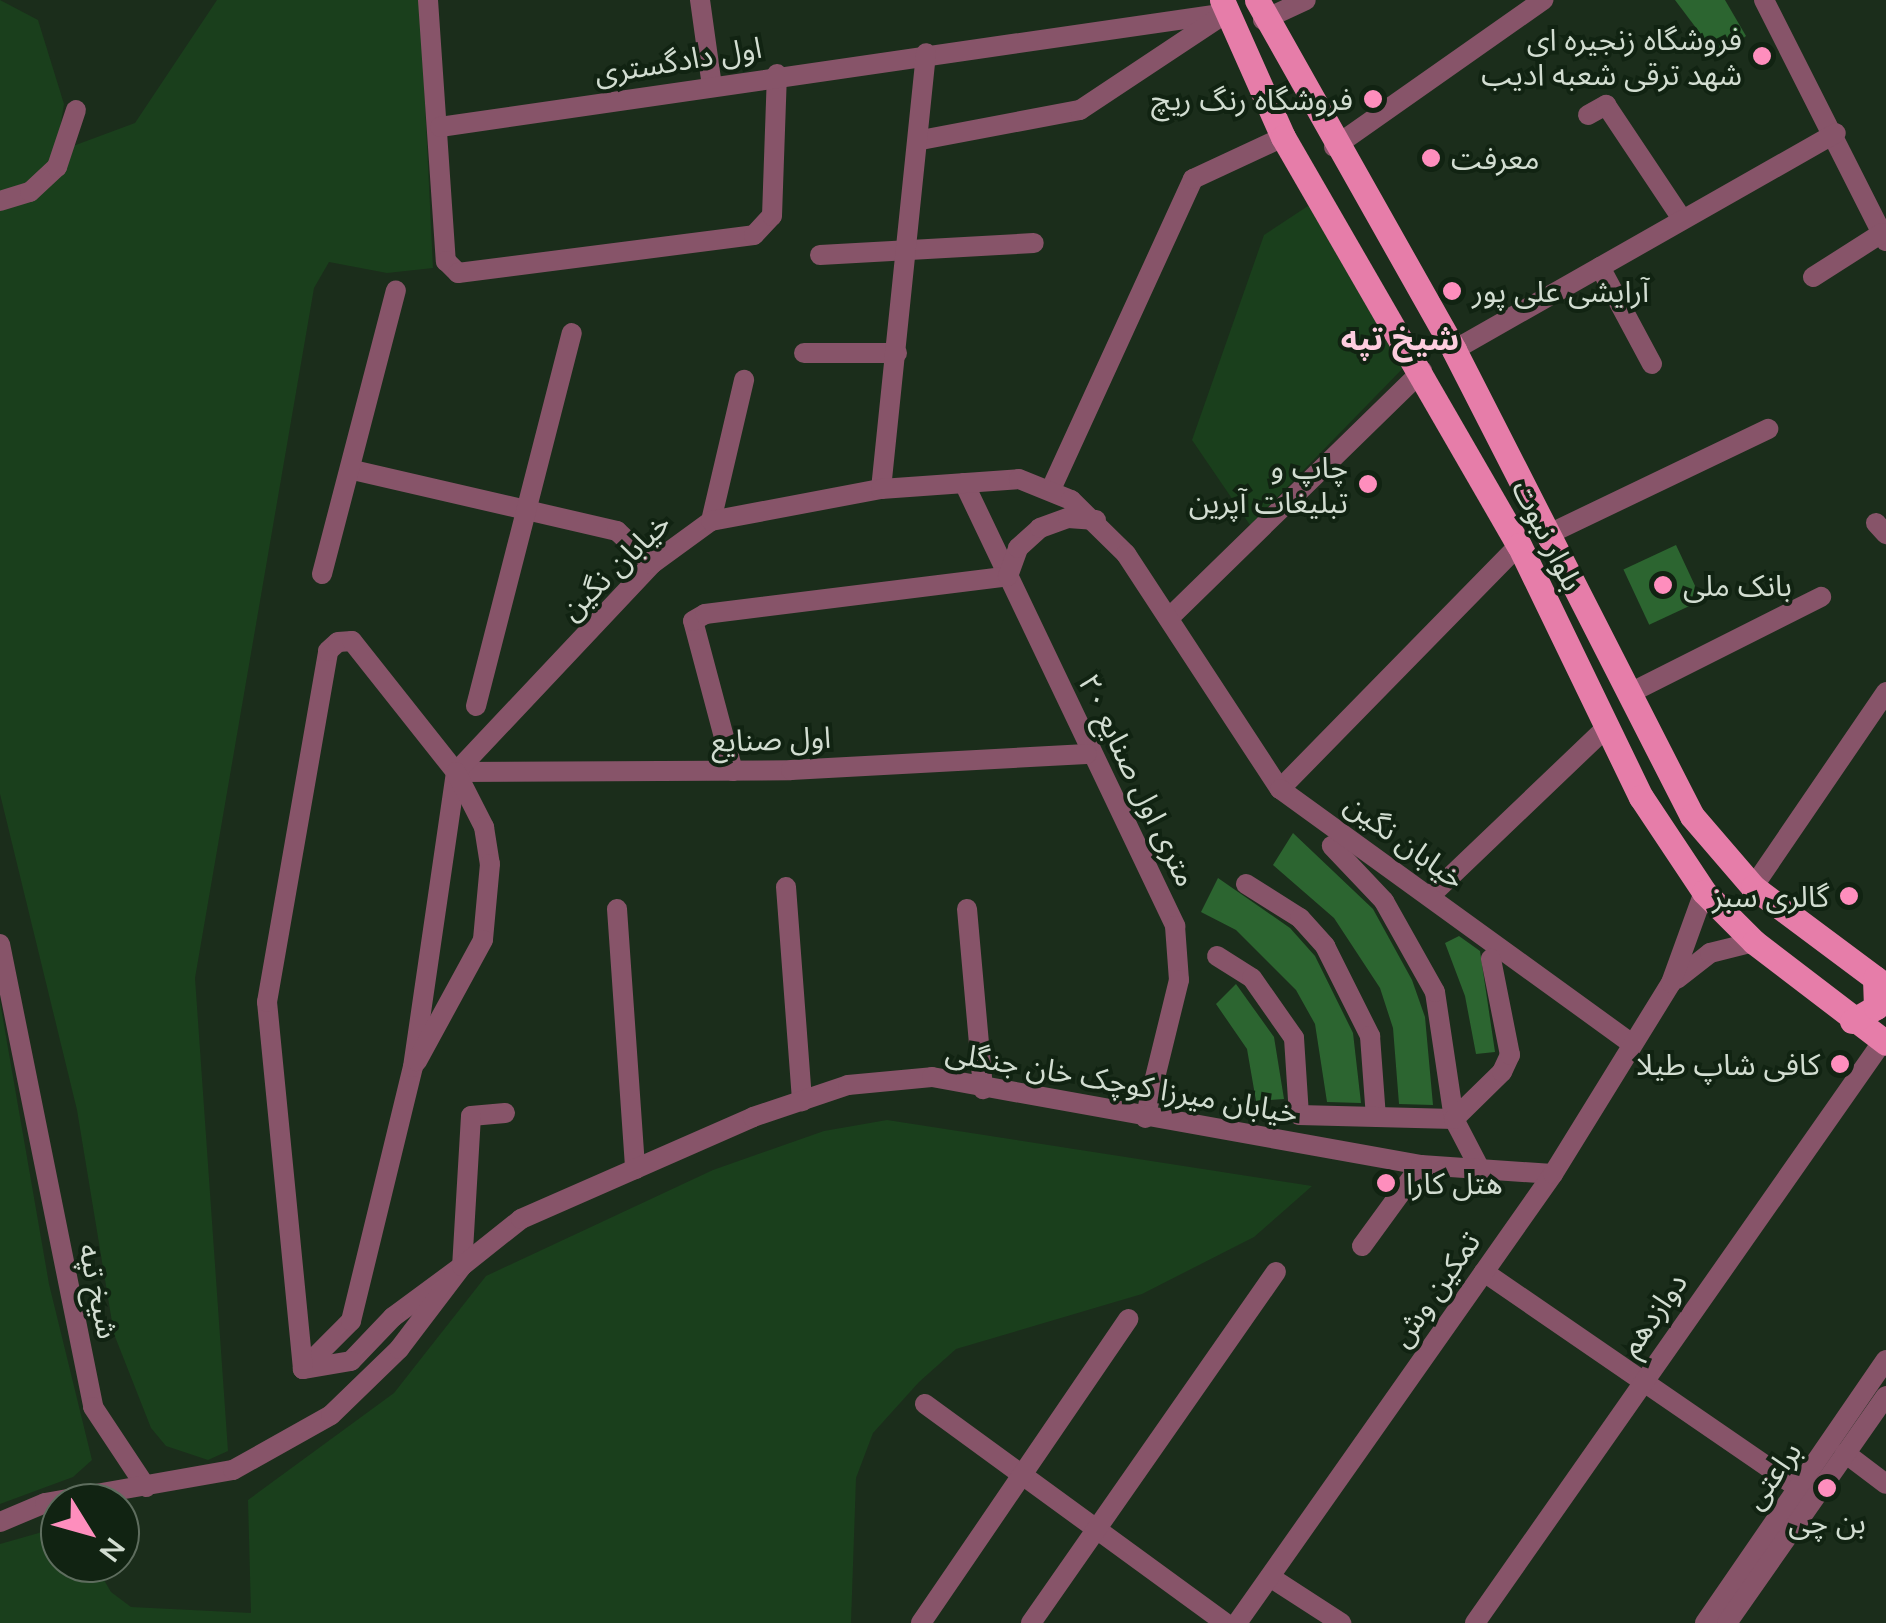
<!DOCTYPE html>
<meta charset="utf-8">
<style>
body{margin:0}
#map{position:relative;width:1886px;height:1623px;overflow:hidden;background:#1b2d1b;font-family:Mulish,"Noto Sans Arabic",sans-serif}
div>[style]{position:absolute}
.green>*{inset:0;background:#1a3f1c}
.building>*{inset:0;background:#2c6530;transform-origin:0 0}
.minor>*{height:20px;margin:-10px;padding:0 10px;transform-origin:10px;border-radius:10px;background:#875469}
.major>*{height:25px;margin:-12.5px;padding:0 12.5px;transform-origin:12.5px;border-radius:12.5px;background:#e67da9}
.dots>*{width:28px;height:28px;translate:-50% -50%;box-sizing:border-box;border:5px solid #112312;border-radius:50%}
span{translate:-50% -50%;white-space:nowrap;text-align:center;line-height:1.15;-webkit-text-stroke:8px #112312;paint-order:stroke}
.poi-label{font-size:30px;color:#d2ddd1}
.right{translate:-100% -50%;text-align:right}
.left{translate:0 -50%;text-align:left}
.street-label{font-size:30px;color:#d2ddd1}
.neighbourhood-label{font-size:32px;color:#fecddf;font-weight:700}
.north{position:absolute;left:40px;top:1483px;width:100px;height:100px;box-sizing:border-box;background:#112312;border:2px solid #5e6d5e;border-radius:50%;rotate:127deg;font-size:28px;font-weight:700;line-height:40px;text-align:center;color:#d2ddd1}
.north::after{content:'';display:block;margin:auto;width:35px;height:45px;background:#fe8ebd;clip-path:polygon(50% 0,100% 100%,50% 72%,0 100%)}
</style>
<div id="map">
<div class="green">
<div style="clip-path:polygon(0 0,38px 20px,64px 104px,55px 159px,34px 180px,0 192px)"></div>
<div style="clip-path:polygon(217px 0,420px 0,433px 268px,387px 273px,329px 262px,314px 288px,195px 978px,228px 1451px,208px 1460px,166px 1446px,151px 1428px,114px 1334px,77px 1110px,0 794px,0 209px,73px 146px,135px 123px)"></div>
<div style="clip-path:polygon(1317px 200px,1410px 361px,1250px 525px,1192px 440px,1264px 235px)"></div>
<div style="clip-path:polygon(0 1002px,49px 1284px,92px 1460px,73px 1477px,0 1504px)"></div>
<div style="clip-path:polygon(887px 1120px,1312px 1186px,1254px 1237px,1142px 1294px,956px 1349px,919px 1382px,873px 1433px,856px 1478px,851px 1623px,0 1623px,0 1544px,60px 1527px,60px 1563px,94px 1563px,111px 1592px,131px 1607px,251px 1613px,248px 1500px,394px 1393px,486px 1276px,713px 1170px,824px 1131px)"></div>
</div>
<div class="building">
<div style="clip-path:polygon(1675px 0,1725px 0,1746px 36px,1718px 57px)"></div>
<div style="left:1676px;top:545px;width:61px;height:58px;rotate:65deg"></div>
<div style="clip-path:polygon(1293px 833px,1373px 909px,1412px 980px,1425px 1017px,1433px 1105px,1399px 1104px,1393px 1028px,1380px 988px,1334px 918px,1273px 865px)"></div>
<div style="clip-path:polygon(1218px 878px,1290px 928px,1315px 956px,1353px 1033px,1361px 1103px,1327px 1102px,1315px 1024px,1296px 990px,1236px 930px,1201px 912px)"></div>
<div style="clip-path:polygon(1459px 936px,1480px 951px,1495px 1052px,1476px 1054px,1465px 996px,1445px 943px)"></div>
<div style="clip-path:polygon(1236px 984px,1274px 1037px,1284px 1099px,1256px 1101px,1247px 1049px,1216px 1004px)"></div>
</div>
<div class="minor">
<div style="left:428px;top:0;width:262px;rotate:86.1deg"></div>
<div style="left:446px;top:261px;width:17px;rotate:45deg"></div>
<div style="left:458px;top:273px;width:298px;rotate:-7.3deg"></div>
<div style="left:754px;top:235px;width:26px;rotate:-47deg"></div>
<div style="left:772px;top:216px;width:142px;rotate:-88deg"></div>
<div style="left:700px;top:0;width:87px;rotate:82.1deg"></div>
<div style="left:1764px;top:0;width:270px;rotate:63.2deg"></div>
<div style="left:1263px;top:20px;width:47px;rotate:-24.9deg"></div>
<div style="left:1588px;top:115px;width:21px;rotate:-29deg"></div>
<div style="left:1606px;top:105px;width:137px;rotate:56.3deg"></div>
<div style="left:440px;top:127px;width:794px;rotate:-8.25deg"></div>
<div style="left:921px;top:140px;width:162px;rotate:-10.7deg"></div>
<div style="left:1080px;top:110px;width:172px;rotate:-33.6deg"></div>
<div style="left:1334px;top:147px;width:256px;rotate:-35.1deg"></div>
<div style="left:0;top:201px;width:31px;rotate:-17deg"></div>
<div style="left:30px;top:192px;width:37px;rotate:-43deg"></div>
<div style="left:57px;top:167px;width:60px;rotate:-71.6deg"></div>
<div style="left:820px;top:255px;width:214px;rotate:-3.2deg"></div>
<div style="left:1600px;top:267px;width:110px;rotate:61.8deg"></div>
<div style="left:1813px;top:277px;width:82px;rotate:-32.5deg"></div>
<div style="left:1454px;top:350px;width:439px;rotate:-29.6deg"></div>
<div style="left:804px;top:353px;width:93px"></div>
<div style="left:353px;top:470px;width:271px;rotate:13deg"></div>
<div style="left:617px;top:531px;width:48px;rotate:43.3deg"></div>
<div style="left:964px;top:483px;width:491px;rotate:64.5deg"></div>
<div style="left:1175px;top:926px;width:54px;rotate:85.8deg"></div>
<div style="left:1179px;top:980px;width:142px;rotate:103.8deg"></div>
<div style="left:1052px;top:487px;width:339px;rotate:-65.4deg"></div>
<div style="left:1193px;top:179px;width:99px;rotate:-25deg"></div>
<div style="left:881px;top:489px;width:438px;rotate:-84.1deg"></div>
<div style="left:711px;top:521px;width:145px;rotate:-76.8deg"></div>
<div style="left:1876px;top:523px;width:15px;rotate:48deg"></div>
<div style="left:1551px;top:533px;width:241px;rotate:-25.6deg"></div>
<div style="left:322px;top:574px;width:293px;rotate:-75.4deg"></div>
<div style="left:1171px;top:616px;width:351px;rotate:-44.3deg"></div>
<div style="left:1630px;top:693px;width:214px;rotate:-26.7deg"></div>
<div style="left:476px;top:706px;width:385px;rotate:-75.6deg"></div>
<div style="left:733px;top:771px;width:155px;rotate:-104.9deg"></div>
<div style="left:693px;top:621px;width:14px;rotate:-30deg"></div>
<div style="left:705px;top:614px;width:305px;rotate:-7.1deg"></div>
<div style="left:1008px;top:576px;width:30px;rotate:-70deg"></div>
<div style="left:1018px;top:548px;width:30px;rotate:-42deg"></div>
<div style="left:1040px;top:528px;width:30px;rotate:-20deg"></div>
<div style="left:1068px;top:518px;width:28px;rotate:4deg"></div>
<div style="left:456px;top:772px;width:335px;rotate:-0.3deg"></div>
<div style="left:791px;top:770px;width:296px;rotate:-3.1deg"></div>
<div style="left:1280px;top:789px;width:342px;rotate:-45.6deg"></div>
<div style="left:1246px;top:884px;width:64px;rotate:32.2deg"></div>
<div style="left:1300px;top:918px;width:38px;rotate:48deg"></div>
<div style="left:1325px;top:946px;width:101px;rotate:63.4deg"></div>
<div style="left:1370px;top:1036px;width:81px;rotate:85.8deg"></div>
<div style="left:786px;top:887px;width:215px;rotate:85.7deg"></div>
<div style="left:1753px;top:887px;width:236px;rotate:-55.7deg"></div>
<div style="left:1430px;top:896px;width:245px;rotate:-43.7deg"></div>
<div style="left:617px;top:909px;width:261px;rotate:86deg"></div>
<div style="left:967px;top:909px;width:181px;rotate:84.9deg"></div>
<div style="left:0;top:944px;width:472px;rotate:78.6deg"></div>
<div style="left:93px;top:1407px;width:96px;rotate:56.5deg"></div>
<div style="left:1217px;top:956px;width:41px;rotate:32.2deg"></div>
<div style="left:1252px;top:978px;width:73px;rotate:55deg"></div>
<div style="left:1294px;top:1038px;width:77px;rotate:86.3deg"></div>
<div style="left:1299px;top:1115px;width:155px;rotate:1.5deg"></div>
<div style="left:1454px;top:1119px;width:128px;rotate:-98.5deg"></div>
<div style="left:1435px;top:992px;width:104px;rotate:-119.3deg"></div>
<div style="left:1384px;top:901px;width:76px;rotate:-133.4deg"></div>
<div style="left:1677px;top:979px;width:42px;rotate:-38.2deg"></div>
<div style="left:1710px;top:953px;width:45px;rotate:-14deg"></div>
<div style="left:505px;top:1113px;width:34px;rotate:175deg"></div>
<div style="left:471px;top:1116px;width:150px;rotate:93.4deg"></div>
<div style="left:462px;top:1266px;width:86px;rotate:143.5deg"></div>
<div style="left:393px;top:1317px;width:61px;rotate:133.7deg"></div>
<div style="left:351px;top:1361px;width:49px;rotate:170.5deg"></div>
<div style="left:303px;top:1369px;width:68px;rotate:-45deg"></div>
<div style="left:351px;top:1321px;width:261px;rotate:-76.3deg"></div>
<div style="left:413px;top:1067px;width:298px;rotate:-81.7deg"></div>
<div style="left:456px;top:772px;width:286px;rotate:-46.7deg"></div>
<div style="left:652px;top:564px;width:73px;rotate:-36.1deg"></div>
<div style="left:711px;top:521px;width:173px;rotate:-10.7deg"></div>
<div style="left:881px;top:489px;width:138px;rotate:-4.1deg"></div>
<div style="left:1019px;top:479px;width:56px;rotate:22deg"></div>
<div style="left:1071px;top:500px;width:77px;rotate:44.5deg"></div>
<div style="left:1126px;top:554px;width:281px;rotate:56.8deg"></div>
<div style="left:1280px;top:789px;width:435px;rotate:35.9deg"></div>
<div style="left:1480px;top:1169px;width:56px;rotate:-117.5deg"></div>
<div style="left:1454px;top:1119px;width:67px;rotate:-44.4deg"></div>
<div style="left:1502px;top:1072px;width:19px;rotate:-65deg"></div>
<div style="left:1510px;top:1055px;width:98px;rotate:-101.2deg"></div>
<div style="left:1362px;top:1246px;width:100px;rotate:-53.9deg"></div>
<div style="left:1484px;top:1272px;width:399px;rotate:34.5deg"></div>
<div style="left:303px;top:1369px;width:369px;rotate:-95.6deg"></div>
<div style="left:267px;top:1002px;width:356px;rotate:-80.1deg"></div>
<div style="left:328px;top:651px;width:13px;rotate:-42deg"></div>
<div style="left:338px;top:642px;width:14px;rotate:-4deg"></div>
<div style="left:352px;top:641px;width:167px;rotate:51.6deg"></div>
<div style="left:456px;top:772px;width:62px;rotate:63deg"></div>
<div style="left:484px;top:827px;width:37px;rotate:81deg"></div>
<div style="left:490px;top:864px;width:76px;rotate:95.3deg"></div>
<div style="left:483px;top:940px;width:138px;rotate:118.6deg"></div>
<div style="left:925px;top:1404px;width:371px;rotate:36.1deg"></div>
<div style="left:1845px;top:1453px;width:51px;rotate:37.1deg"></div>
<div style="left:0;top:1522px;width:49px;rotate:-22.9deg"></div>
<div style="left:45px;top:1503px;width:191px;rotate:-10deg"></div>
<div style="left:233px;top:1470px;width:112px;rotate:-29.3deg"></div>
<div style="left:331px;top:1415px;width:95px;rotate:-44.1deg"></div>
<div style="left:399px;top:1349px;width:104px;rotate:-52.8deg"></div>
<div style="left:462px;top:1266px;width:75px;rotate:-38.5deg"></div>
<div style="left:521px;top:1219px;width:253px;rotate:-23.7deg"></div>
<div style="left:753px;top:1117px;width:100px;rotate:-18.6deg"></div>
<div style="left:848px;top:1085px;width:84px;rotate:-5.4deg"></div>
<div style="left:932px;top:1077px;width:497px;rotate:10.2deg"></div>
<div style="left:1421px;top:1165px;width:132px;rotate:3.9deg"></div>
<div style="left:1270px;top:1577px;width:85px;rotate:32.9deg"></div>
<div style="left:921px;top:1623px;width:368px;rotate:-55.7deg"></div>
<div style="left:1031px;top:1623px;width:428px;rotate:-55.1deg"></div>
<div style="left:1237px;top:1623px;width:549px;rotate:-54.86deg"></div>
<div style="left:1553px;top:1174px;width:225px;rotate:-58.3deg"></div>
<div style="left:1671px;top:983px;width:97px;rotate:-70.1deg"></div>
<div style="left:1475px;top:1623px;width:711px;rotate:-54.97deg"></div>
<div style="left:1705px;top:1623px;width:319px;rotate:-55.5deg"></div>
<div style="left:1727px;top:1623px;width:277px;rotate:-55deg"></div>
</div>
<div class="major">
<div style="left:1222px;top:0;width:150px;rotate:66deg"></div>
<div style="left:1283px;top:137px;width:471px;rotate:60deg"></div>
<div style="left:1519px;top:545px;width:280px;rotate:64.2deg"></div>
<div style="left:1641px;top:797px;width:114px;rotate:56.4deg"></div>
<div style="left:1704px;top:892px;width:71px;rotate:45deg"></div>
<div style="left:1754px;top:942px;width:166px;rotate:37.4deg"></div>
<div style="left:1257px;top:0;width:402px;rotate:60.6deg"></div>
<div style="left:1454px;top:350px;width:523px;rotate:62.95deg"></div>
<div style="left:1692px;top:816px;width:94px;rotate:49.3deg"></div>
<div style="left:1753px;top:887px;width:166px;rotate:36.7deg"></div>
<div style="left:1852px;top:1021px;width:28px;rotate:-30deg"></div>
<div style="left:1876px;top:1007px;width:29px;rotate:-92deg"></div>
</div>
<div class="dots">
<div style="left:1762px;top:56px;background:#fe8ebd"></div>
<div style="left:1373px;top:99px;background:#fe8ebd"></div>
<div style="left:1431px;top:158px;background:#fe8ebd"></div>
<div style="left:1452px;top:291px;background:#fe8ebd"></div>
<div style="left:1368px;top:484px;background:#fe8ebd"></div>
<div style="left:1663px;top:585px;background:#fe8ebd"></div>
<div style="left:1849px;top:896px;background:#fe8ebd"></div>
<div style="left:1840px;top:1064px;background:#fe8ebd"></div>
<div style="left:1386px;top:1183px;background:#fe8ebd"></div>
<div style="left:1827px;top:1488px;background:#fe8ebd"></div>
</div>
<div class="poi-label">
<span class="right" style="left:1742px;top:56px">فروشگاه زنجیره ای<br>شهد ترقی شعبه ادیب</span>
<span class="right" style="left:1353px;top:99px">فروشگاه رنگ ریچ</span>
<span class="left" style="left:1451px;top:158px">معرفت</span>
<span class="left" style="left:1472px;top:291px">آرایشی علی پور</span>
<span class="right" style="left:1348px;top:484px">چاپ و<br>تبلیغات آپرین</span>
<span class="left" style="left:1683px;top:585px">بانک ملی</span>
<span class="right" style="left:1829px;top:896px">گالری سبز</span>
<span class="right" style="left:1820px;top:1064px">کافی شاپ طیلا</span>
<span class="left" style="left:1406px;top:1183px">هتل کارا</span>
<span style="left:1827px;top:1522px">بن چی</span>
</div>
<div class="street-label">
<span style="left:678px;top:60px;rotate:-9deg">اول دادگستری</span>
<span style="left:1548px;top:535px;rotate:63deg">بلوار نبوت</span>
<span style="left:615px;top:566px;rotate:-44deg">خیابان نگین</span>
<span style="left:771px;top:739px;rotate:-2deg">اول صنایع</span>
<span style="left:1138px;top:780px;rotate:64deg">۲۰ متری اول صنایع</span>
<span style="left:1405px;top:841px;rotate:36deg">خیابان نگین</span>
<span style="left:1122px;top:1082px;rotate:10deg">خیابان میرزا کوچک خان جنگلی</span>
<span style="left:1435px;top:1289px;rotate:-55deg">تمکین وش</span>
<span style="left:99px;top:1291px;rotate:78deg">شیخ تپه</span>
<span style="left:1653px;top:1314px;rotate:-55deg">دوازدهم</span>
<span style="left:1772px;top:1475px;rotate:-54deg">براعتی</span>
</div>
<div class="neighbourhood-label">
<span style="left:1400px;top:338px">شیخ تپه</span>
</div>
<div class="north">N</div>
</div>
